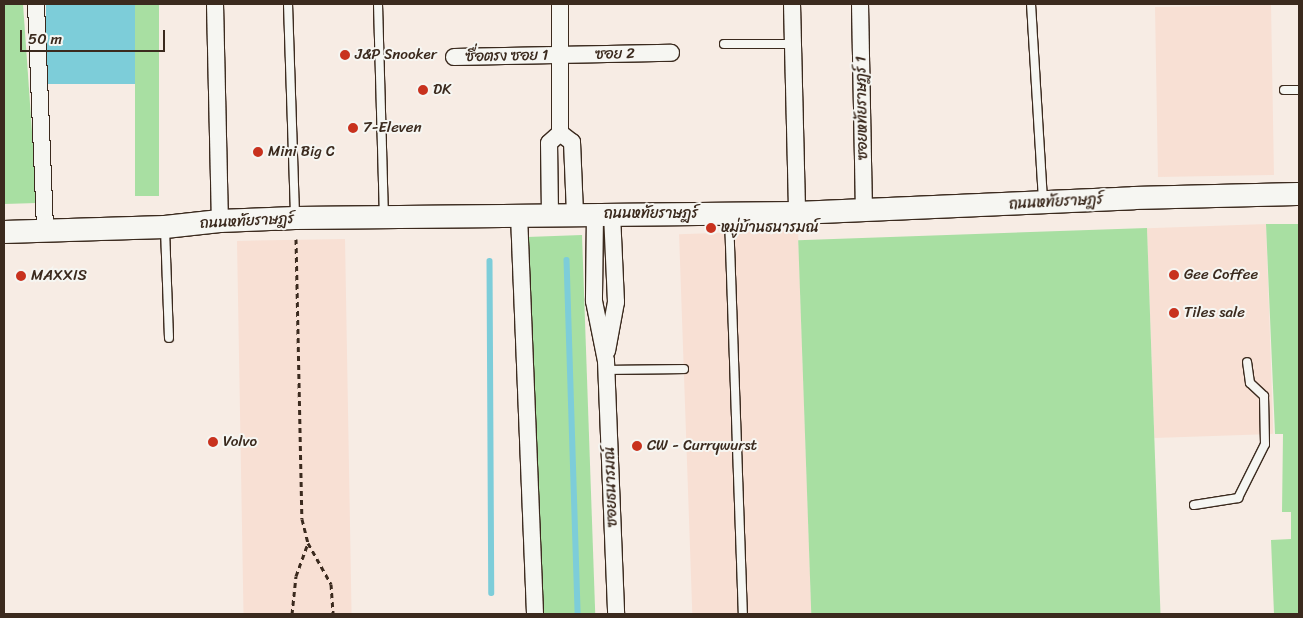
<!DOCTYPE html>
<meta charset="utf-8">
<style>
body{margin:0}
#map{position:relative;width:1303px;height:618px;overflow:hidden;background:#f7ece4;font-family:Sriracha,"Playpen Sans Thai",sans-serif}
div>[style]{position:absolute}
.built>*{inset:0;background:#f8e0d4;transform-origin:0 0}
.green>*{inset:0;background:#a8dfa2;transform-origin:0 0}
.water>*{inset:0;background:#7dcdd9;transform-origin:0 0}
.stream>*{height:5.5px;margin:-2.75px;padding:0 2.75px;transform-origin:2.75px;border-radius:2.75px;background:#7dcdd9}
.path>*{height:3px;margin-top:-1.5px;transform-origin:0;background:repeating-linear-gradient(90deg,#3b2a1e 0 5px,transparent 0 9px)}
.roads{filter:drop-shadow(1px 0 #3b2a1e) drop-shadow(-1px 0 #3b2a1e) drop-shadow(0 1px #3b2a1e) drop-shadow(0 -1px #3b2a1e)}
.lane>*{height:8px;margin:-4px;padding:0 4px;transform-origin:4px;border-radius:4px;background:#f6f6f2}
.street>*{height:16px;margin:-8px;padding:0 8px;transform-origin:8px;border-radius:8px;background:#f6f6f2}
.secondary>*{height:22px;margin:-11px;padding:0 11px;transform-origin:11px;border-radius:11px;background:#f6f6f2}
.dots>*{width:14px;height:14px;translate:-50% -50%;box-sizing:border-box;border:2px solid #f6f6f2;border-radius:50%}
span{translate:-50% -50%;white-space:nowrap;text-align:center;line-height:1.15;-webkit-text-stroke:4px #f6f6f2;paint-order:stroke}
.street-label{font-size:15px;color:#3b2a1e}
.poi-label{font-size:15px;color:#3b2a1e}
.left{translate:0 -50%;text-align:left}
.frame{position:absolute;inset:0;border:5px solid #3b2a1e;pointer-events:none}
.scale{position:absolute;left:20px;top:30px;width:145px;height:22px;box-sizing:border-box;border:2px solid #3b2a1e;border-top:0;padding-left:6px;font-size:15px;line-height:18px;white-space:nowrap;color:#3b2a1e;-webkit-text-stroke:4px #f6f6f2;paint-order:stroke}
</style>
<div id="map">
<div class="built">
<div style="left:1271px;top:5px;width:170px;height:116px;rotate:89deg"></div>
<div style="left:1266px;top:224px;width:210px;height:119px;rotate:88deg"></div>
<div style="left:798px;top:230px;width:384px;height:119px;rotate:88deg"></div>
<div style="left:345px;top:239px;width:375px;height:108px;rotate:89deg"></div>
</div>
<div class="green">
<div style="clip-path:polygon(4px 4px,23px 4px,37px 203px,4px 204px)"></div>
<div style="left:135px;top:4px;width:24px;height:192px"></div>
<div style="clip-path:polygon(1266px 224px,1299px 224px,1299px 614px,1274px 614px,1271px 540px,1291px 539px,1291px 512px,1282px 512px,1283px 434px,1275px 434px)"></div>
<div style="left:1147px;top:228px;width:386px;height:349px;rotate:88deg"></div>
<div style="left:582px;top:235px;width:379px;height:55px;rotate:88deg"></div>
</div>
<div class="water">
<div style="left:46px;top:4px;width:89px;height:80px"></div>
</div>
<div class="stream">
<div style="left:567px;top:260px;width:354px;rotate:88.2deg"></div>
<div style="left:490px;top:261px;width:332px;rotate:89.7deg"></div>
</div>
<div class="path">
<div style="left:296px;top:239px;width:280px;rotate:88.8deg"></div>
<div style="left:302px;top:519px;width:25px;rotate:76deg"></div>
<div style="left:308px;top:543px;width:47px;rotate:60.7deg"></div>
<div style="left:331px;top:584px;width:30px;rotate:86deg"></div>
<div style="left:292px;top:614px;width:38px;rotate:-84deg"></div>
<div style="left:296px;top:576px;width:35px;rotate:-70deg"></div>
</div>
<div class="roads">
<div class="lane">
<div style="left:288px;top:4px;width:213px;rotate:88.1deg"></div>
<div style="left:378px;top:4px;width:210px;rotate:88.4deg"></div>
<div style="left:1031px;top:4px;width:195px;rotate:86.5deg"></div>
<div style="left:724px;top:44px;width:68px"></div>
<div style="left:1284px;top:90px;width:15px"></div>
<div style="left:729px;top:217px;width:397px;rotate:88deg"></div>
<div style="left:165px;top:229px;width:109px;rotate:87.9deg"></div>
<div style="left:606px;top:370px;width:78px;rotate:-0.7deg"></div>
<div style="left:1194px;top:505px;width:45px;rotate:-9deg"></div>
<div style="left:1238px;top:498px;width:60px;rotate:-63.4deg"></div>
<div style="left:1265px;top:444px;width:48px;rotate:-91.2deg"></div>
<div style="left:1264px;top:396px;width:19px;rotate:-137deg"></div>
<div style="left:1250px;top:383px;width:21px;rotate:-98deg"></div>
</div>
<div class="street">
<div style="left:36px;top:4px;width:227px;rotate:87.7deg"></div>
<div style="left:215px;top:4px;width:217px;rotate:88.7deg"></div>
<div style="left:792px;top:4px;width:209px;rotate:88.6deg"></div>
<div style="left:860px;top:4px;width:208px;rotate:88.9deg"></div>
<div style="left:454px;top:57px;width:217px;rotate:-1.1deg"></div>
<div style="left:560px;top:133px;width:15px;rotate:37deg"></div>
<div style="left:572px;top:142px;width:73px;rotate:87.6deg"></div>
<div style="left:550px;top:214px;width:71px;rotate:-90.8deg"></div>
<div style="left:549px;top:143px;width:15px;rotate:-42deg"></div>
<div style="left:560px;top:133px;width:129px;rotate:-90deg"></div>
<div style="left:595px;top:214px;width:87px;rotate:90.7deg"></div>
<div style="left:594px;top:301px;width:61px;rotate:78.7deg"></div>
<div style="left:606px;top:361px;width:253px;rotate:87.7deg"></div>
<div style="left:519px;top:215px;width:399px;rotate:87.7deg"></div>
<div style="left:607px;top:351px;width:50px;rotate:-79.6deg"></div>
<div style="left:616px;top:302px;width:88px;rotate:-92.6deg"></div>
</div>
<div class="secondary">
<div style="left:4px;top:232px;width:161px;rotate:-1.8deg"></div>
<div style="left:165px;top:227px;width:55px;rotate:-6.2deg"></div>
<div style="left:220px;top:221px;width:75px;rotate:-2.3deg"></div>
<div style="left:295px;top:218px;width:502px;rotate:-0.57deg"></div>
<div style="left:797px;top:213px;width:337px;rotate:-2.5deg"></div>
<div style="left:1134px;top:198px;width:165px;rotate:-1.4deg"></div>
</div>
</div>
<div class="dots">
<div style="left:345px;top:55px;background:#c8321e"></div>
<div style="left:423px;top:90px;background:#c8321e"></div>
<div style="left:353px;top:128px;background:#c8321e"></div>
<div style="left:258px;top:152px;background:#c8321e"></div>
<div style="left:711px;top:228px;background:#c8321e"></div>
<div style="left:1174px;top:275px;background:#c8321e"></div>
<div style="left:21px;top:276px;background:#c8321e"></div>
<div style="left:1174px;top:313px;background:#c8321e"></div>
<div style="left:213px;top:442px;background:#c8321e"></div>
<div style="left:637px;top:446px;background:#c8321e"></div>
</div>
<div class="street-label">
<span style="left:615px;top:54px;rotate:-1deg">ซอย 2</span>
<span style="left:507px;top:56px;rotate:-1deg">ซื่อตรง ซอย 1</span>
<span style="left:862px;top:108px;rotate:-91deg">ซอยหทัยราษฎร์ 1</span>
<span style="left:1056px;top:202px;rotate:-3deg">ถนนหทัยราษฎร์</span>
<span style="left:651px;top:214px">ถนนหทัยราษฎร์</span>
<span style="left:247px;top:221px;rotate:-3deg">ถนนหทัยราษฎร์</span>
<span style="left:611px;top:487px;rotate:-92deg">ซอยธนารมณ์</span>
</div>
<div class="poi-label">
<span class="left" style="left:355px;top:55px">J&amp;P Snooker</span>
<span class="left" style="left:433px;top:90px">DK</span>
<span class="left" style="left:363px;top:128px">7-Eleven</span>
<span class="left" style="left:268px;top:152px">Mini Big C</span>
<span class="left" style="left:721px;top:228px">หมู่บ้านธนารมณ์</span>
<span class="left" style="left:1184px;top:275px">Gee Coffee</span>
<span class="left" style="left:31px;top:276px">MAXXIS</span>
<span class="left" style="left:1184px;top:313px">Tiles sale</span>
<span class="left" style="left:223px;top:442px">Volvo</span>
<span class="left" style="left:647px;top:446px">CW - Currywurst</span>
</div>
<div class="frame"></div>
<div class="scale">50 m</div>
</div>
